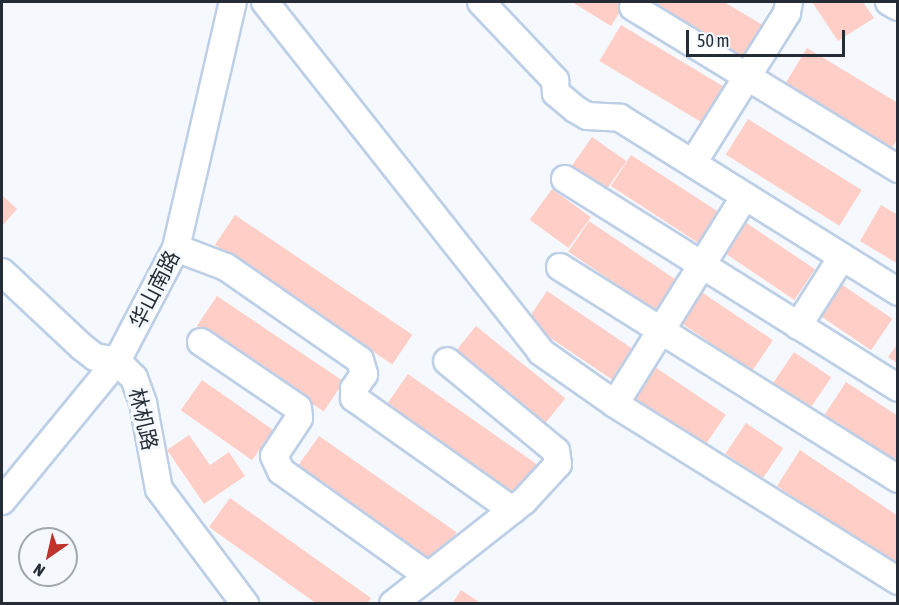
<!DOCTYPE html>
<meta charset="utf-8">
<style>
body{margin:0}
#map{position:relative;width:899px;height:605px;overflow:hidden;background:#f5f9fd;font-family:"Asap Condensed","Noto Sans SC",sans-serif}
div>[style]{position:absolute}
.building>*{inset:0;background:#ffcec7;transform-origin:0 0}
.roads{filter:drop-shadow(2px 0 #bdcfe6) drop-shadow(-2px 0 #bdcfe6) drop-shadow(0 2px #bdcfe6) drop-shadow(0 -2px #bdcfe6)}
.minor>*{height:26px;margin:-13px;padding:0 13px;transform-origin:13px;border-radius:13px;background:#fff}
span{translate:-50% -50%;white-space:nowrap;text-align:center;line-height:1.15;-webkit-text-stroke:6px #f5f9fd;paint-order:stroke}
.street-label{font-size:21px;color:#252c35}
.frame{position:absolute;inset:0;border:3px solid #252c35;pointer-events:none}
.north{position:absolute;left:18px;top:527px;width:60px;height:60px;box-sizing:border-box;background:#f5f9fd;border:2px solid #a2a7ad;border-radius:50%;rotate:214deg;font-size:16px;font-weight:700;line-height:24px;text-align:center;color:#252c35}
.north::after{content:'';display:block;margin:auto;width:21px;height:27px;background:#c0322c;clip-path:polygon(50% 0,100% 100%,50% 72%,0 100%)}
.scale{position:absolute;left:686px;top:30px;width:159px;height:27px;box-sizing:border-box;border:3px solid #252c35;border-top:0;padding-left:8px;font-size:18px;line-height:21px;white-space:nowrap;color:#252c35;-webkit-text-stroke:4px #f5f9fd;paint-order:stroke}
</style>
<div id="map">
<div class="building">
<div style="clip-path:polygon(572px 2px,626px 2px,611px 26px)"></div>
<div style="clip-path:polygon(659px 2px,724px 2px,768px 28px,746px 65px,655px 9px)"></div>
<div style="clip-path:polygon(812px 2px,863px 2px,874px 18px,838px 41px)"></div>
<div style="left:621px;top:25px;width:124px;height:42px;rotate:31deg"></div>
<div style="clip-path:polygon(807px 48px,898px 103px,898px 138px,891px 149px,785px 84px)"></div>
<div style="left:748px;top:119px;width:134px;height:42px;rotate:32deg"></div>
<div style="left:592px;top:137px;width:42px;height:37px;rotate:35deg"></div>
<div style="left:631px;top:155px;width:111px;height:37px;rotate:33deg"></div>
<div style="left:552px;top:189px;width:48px;height:38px;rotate:36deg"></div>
<div style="clip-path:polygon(2px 195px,17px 209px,2px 226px)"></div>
<div style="clip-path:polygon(881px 205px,898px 215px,898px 264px,860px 241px)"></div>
<div style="left:235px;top:215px;width:214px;height:36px;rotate:34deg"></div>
<div style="left:742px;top:220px;width:88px;height:37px;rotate:34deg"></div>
<div style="left:589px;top:221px;width:112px;height:37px;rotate:34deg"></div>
<div style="left:841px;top:284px;width:62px;height:38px;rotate:34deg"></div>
<div style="left:547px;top:291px;width:110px;height:37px;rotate:34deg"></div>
<div style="left:700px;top:291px;width:88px;height:37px;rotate:34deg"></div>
<div style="left:217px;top:296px;width:153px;height:36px;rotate:34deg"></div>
<div style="left:476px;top:326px;width:115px;height:37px;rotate:39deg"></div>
<div style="clip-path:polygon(898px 343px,898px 364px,888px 357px)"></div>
<div style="left:794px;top:352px;width:45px;height:37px;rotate:34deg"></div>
<div style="left:652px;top:365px;width:89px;height:37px;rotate:34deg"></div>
<div style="left:408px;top:374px;width:163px;height:37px;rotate:35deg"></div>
<div style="left:202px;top:380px;width:87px;height:37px;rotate:35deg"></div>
<div style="clip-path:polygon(846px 382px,898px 416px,898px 467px,823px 417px)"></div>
<div style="left:746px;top:423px;width:45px;height:37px;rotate:34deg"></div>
<div style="clip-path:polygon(189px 435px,210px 465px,229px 452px,245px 476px,204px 504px,167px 450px)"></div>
<div style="left:319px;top:436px;width:168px;height:37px;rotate:35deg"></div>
<div style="clip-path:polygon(800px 450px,898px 516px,898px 567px,777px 486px)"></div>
<div style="clip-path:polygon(230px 498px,371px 598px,367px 604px,317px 604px,209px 527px)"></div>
<div style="clip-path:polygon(461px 590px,482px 604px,452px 604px)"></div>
</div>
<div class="roads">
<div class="minor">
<div style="left:265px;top:2px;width:446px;rotate:51.7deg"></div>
<div style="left:541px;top:352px;width:90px;rotate:35.1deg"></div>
<div style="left:615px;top:404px;width:334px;rotate:32deg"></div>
<div style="left:481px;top:2px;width:108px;rotate:46.5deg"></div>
<div style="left:555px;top:80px;width:13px;rotate:86deg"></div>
<div style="left:556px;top:93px;width:25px;rotate:40deg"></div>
<div style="left:575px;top:109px;width:14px;rotate:30deg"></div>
<div style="left:587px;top:116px;width:33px;rotate:3deg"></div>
<div style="left:620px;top:118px;width:328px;rotate:32deg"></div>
<div style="left:889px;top:2px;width:10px;rotate:29deg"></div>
<div style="left:633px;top:7px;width:311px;rotate:31.4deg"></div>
<div style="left:693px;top:163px;width:177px;rotate:-57.9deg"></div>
<div style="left:787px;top:13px;width:11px;rotate:-80deg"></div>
<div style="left:565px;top:179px;width:393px;rotate:32.1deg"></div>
<div style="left:176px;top:248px;width:53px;rotate:20.8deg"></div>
<div style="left:226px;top:267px;width:163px;rotate:34.8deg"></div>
<div style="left:360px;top:360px;width:15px;rotate:74deg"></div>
<div style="left:364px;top:374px;width:18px;rotate:124deg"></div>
<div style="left:354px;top:389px;width:9px;rotate:90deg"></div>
<div style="left:354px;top:398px;width:194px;rotate:35.3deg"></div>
<div style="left:560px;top:267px;width:399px;rotate:32.1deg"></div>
<div style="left:2px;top:272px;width:110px;rotate:43.2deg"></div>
<div style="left:82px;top:347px;width:16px;rotate:38deg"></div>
<div style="left:95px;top:357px;width:22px;rotate:10deg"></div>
<div style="left:117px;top:361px;width:24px;rotate:45deg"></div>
<div style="left:134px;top:378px;width:27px;rotate:70deg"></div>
<div style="left:143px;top:403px;width:87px;rotate:79.5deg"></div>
<div style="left:159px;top:489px;width:144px;rotate:53.2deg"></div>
<div style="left:798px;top:326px;width:82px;rotate:-57.5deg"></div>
<div style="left:201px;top:342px;width:117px;rotate:34.2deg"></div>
<div style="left:298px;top:408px;width:10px;rotate:84deg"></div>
<div style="left:299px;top:418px;width:45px;rotate:123.3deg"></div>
<div style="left:274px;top:456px;width:17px;rotate:65deg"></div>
<div style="left:281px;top:471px;width:181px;rotate:35.5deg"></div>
<div style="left:615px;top:404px;width:245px;rotate:-58deg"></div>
<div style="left:2px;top:501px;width:181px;rotate:-50.6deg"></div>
<div style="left:117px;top:361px;width:127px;rotate:-62.4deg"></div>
<div style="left:176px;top:248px;width:253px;rotate:-77deg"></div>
<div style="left:393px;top:604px;width:167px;rotate:-38.2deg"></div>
<div style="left:524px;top:501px;width:50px;rotate:-47.4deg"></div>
<div style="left:558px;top:464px;width:13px;rotate:-99deg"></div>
<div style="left:556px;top:451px;width:141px;rotate:-140.5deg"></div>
</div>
</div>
<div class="street-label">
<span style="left:154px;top:289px;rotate:-63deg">华山南路</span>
<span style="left:144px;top:419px;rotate:77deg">林机路</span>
</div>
<div class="frame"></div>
<div class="north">N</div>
<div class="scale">50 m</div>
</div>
